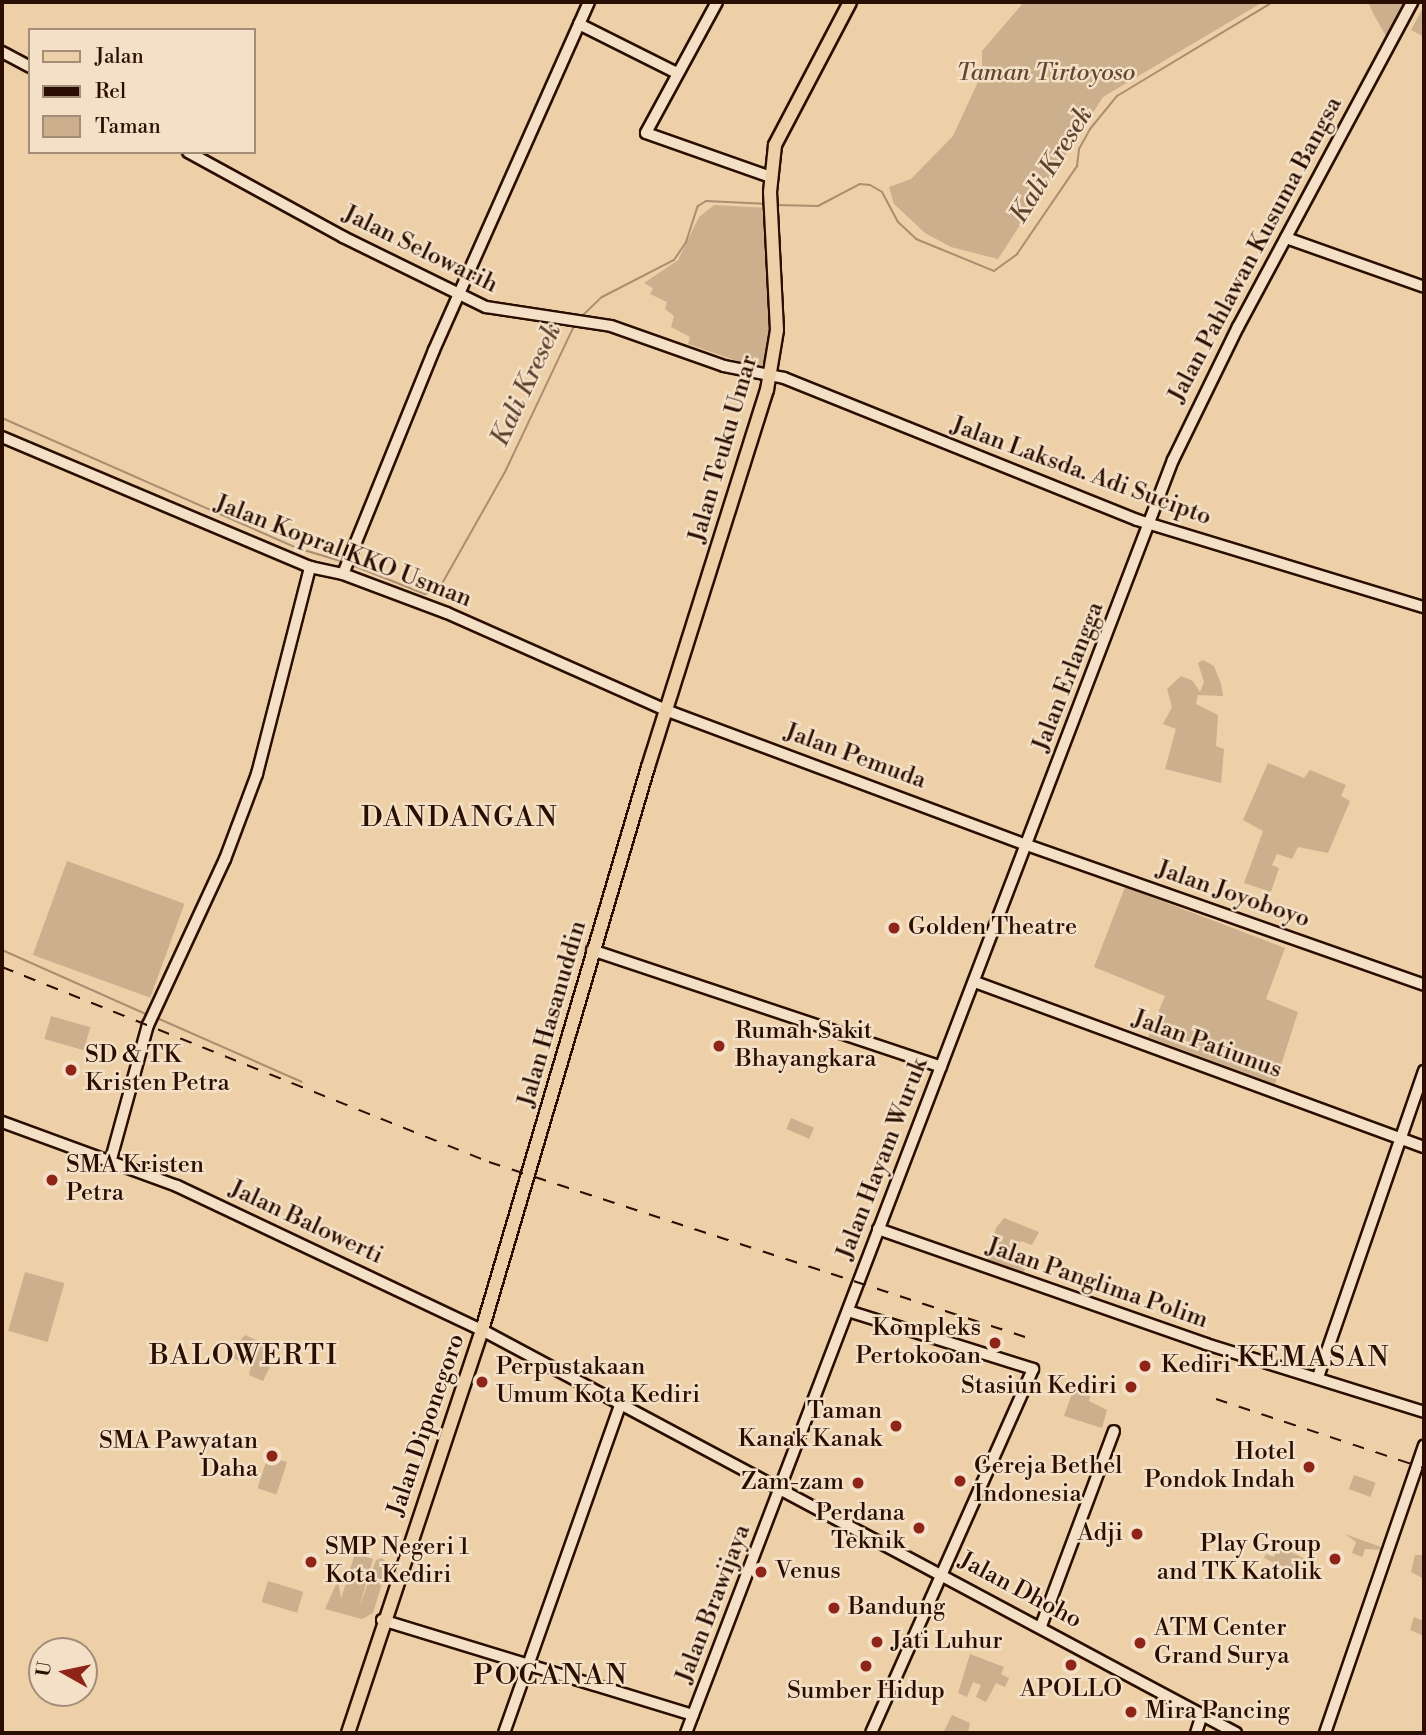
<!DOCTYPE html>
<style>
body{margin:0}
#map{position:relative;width:1426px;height:1735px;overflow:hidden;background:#edd0a8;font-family:"Libre Bodoni",serif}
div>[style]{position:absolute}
.green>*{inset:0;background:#ccaf8c;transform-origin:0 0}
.stream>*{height:2px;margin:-1px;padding:0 1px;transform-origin:1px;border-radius:1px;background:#ab8e70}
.roads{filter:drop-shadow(2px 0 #2b0e02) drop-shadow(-2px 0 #2b0e02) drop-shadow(0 2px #2b0e02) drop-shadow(0 -2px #2b0e02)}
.secondary>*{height:10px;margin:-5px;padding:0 5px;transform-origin:5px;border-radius:5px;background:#f3e0c6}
.primary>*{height:12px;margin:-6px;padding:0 6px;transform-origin:6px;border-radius:6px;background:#edd0a8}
.rail>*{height:2px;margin-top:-1px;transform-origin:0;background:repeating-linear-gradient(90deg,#2b0e02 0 12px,transparent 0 24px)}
.dots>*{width:19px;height:19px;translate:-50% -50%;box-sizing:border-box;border:4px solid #f3e0c6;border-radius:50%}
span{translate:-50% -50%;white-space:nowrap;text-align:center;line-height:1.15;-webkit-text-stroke:5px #f3e0c6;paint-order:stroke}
.park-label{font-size:24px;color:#634632;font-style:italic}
.street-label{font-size:24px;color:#2b0e02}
.poi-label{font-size:24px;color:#2b0e02}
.left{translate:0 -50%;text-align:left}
.right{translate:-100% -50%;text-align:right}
.water-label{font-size:26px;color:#5e412e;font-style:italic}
.quarter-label{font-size:28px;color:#2b0e02;letter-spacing:2px}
.frame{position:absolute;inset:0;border:4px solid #2b0e02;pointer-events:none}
.legend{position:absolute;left:28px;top:28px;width:228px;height:126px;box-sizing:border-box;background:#f3e0c6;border:2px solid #a38c78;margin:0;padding:9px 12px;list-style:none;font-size:21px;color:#2b0e02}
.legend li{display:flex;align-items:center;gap:14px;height:35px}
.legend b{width:35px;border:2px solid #a38c78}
.north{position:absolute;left:28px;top:1637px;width:70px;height:70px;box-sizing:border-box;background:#f3e0c6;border:2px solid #a38c78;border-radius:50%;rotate:279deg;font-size:19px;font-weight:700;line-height:28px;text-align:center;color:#2b0e02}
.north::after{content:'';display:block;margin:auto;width:24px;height:32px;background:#8f2418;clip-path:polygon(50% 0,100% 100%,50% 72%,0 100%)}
</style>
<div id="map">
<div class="green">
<div style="clip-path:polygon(1024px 2px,1263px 2px,1103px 97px,998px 259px,951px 247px,925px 233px,894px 204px,889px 187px,911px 179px,953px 136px,982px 73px,982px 51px)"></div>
<div style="clip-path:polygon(1368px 2px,1405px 2px,1386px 36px,1374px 15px)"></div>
<div style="clip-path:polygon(1424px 6px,1424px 37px,1411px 30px)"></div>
<div style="clip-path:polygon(714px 205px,767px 208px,771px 347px,760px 369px,688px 344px,690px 337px,671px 327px,674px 316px,665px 309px,667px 302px,650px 294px,653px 288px,644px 283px,678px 260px,699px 217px)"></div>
<div style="clip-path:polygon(1203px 660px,1214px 666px,1221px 684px,1223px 696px,1198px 695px,1196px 704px,1218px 715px,1216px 746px,1224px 749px,1221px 783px,1165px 769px,1176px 729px,1163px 724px,1172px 707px,1167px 689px,1181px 676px,1193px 681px,1200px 692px,1204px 682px,1198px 663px)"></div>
<div style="clip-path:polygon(1268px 763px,1304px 778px,1310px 770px,1346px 785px,1341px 796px,1350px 801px,1328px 853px,1298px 847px,1292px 859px,1277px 854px,1272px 865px,1279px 868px,1271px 892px,1244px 883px,1263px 831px,1243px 820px)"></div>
<div style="left:67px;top:861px;width:125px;height:100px;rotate:20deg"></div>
<div style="clip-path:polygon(1125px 887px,1285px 948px,1266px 999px,1298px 1012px,1275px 1084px,1148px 1037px,1165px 996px,1094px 967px)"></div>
<div style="left:51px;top:1016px;width:41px;height:24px;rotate:16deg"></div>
<div style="left:791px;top:1118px;width:25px;height:12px;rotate:23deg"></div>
<div style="clip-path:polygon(1004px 1218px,1039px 1232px,1032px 1245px,1021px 1241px,1014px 1258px,1026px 1264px,1023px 1276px,986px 1261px,996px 1228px)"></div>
<div style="left:25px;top:1272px;width:41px;height:61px;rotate:16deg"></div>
<div style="clip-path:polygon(245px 1335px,278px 1350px,263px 1381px,249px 1375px,251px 1367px,227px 1355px)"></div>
<div style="clip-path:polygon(1074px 1388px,1091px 1394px,1089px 1401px,1107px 1410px,1102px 1428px,1064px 1416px)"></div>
<div style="left:268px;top:1456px;width:20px;height:34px;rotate:18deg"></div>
<div style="left:1354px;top:1475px;width:23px;height:15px;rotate:20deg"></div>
<div style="clip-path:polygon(1345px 1534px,1381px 1547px,1381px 1550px,1365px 1549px,1362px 1557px,1352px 1553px,1356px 1542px)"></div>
<div style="clip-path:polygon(1279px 1546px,1309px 1561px,1302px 1576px,1264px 1558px,1266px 1554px,1274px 1557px)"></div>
<div style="clip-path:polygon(355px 1553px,373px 1559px,359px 1608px,376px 1560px,382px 1558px,388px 1564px,373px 1613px,362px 1619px,325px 1609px,338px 1580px,341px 1599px)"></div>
<div style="clip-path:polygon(1415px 1555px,1424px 1555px,1424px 1579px,1411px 1572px)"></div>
<div style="left:268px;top:1581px;width:37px;height:22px;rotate:17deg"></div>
<div style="clip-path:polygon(1414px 1617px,1424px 1621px,1424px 1636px,1410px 1630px)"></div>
<div style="clip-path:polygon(970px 1654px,1004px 1667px,1001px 1674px,1009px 1678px,1005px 1687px,996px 1683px,986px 1702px,976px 1697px,981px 1685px,973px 1682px,967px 1697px,958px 1693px)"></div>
<div style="clip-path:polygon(952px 1715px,970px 1723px,968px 1733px,943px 1733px)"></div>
</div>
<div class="stream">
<div style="left:776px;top:205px;width:42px;rotate:1.4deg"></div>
<div style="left:818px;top:206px;width:47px;rotate:-27.6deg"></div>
<div style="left:860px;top:184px;width:10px;rotate:6deg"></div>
<div style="left:870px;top:185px;width:14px;rotate:30deg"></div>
<div style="left:882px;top:192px;width:34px;rotate:62deg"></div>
<div style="left:898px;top:222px;width:25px;rotate:43deg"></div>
<div style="left:916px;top:239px;width:84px;rotate:22.3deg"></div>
<div style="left:994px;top:271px;width:29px;rotate:-36deg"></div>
<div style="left:1017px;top:254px;width:107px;rotate:-55.7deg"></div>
<div style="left:1077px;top:166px;width:17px;rotate:-83deg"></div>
<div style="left:1079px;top:149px;width:23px;rotate:-61deg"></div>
<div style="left:1090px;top:129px;width:43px;rotate:-50.7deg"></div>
<div style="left:1117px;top:96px;width:182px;rotate:-31.1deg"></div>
<div style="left:581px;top:317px;width:29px;rotate:-44deg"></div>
<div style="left:602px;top:297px;width:81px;rotate:-27.2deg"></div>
<div style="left:674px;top:260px;width:22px;rotate:-56deg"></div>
<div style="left:686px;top:242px;width:38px;rotate:-72deg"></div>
<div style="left:698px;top:206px;width:9px;rotate:-32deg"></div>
<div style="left:706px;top:201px;width:61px;rotate:2.8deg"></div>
<div style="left:2px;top:418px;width:322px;rotate:23.8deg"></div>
<div style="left:297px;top:548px;width:49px;rotate:16.6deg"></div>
<div style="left:352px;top:565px;width:79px;rotate:21.7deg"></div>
<div style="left:425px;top:594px;width:15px;rotate:-20deg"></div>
<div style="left:439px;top:589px;width:134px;rotate:-60.6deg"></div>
<div style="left:505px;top:472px;width:161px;rotate:-64.7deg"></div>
<div style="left:2px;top:950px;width:158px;rotate:24deg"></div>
<div style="left:157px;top:1018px;width:158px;rotate:23.8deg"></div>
</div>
<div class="roads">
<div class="secondary">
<div style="left:717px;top:2px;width:149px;rotate:118.5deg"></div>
<div style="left:646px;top:133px;width:133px;rotate:19.4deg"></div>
<div style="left:579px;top:24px;width:110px;rotate:26.6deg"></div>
<div style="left:2px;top:52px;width:32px;rotate:28deg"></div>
<div style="left:188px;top:152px;width:177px;rotate:28.7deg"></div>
<div style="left:343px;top:237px;width:159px;rotate:26.1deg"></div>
<div style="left:486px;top:307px;width:126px;rotate:8.6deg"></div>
<div style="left:611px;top:326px;width:120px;rotate:19.5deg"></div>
<div style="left:724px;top:366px;width:61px;rotate:11.3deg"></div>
<div style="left:784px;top:378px;width:380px;rotate:21.9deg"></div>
<div style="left:1137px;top:520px;width:300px;rotate:16.9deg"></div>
<div style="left:1286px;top:238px;width:146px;rotate:19.5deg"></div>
<div style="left:2px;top:437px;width:334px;rotate:22.9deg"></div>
<div style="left:310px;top:567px;width:34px;rotate:12deg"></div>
<div style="left:343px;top:574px;width:111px;rotate:20.6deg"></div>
<div style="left:447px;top:613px;width:242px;rotate:23.9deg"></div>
<div style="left:668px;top:711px;width:383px;rotate:20.5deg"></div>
<div style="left:1027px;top:845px;width:421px;rotate:19.4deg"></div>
<div style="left:343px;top:574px;width:242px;rotate:-67.9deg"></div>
<div style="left:434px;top:350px;width:381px;rotate:-66deg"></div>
<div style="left:592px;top:950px;width:368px;rotate:18.5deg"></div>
<div style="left:975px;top:982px;width:478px;rotate:20.2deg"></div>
<div style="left:2px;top:1122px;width:186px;rotate:20.1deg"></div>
<div style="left:177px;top:1186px;width:337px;rotate:25.3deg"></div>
<div style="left:482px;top:1330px;width:855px;rotate:28.12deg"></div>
<div style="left:111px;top:1159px;width:139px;rotate:-74.6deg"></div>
<div style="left:148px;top:1025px;width:183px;rotate:-65.1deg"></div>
<div style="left:225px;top:859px;width:91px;rotate:-69.4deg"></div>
<div style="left:257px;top:774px;width:214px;rotate:-75.6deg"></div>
<div style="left:878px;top:1229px;width:348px;rotate:19.3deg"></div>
<div style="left:1206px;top:1344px;width:228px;rotate:17.3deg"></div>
<div style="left:848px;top:1311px;width:194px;rotate:17.4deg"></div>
<div style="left:1033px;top:1369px;width:398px;rotate:114deg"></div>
<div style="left:1318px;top:1377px;width:324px;rotate:-70.9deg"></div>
<div style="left:382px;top:1620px;width:325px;rotate:17deg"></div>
<div style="left:1041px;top:1626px;width:208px;rotate:-69.5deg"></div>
<div style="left:504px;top:1733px;width:348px;rotate:-70.5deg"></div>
<div style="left:686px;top:1733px;width:1363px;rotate:-69.07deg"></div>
<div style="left:1173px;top:460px;width:148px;rotate:-64deg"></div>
<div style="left:1238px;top:327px;width:369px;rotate:-61.8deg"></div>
<div style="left:1196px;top:1733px;width:19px;rotate:-72deg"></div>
<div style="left:1325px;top:1733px;width:304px;rotate:-71deg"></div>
</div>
<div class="primary">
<div style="left:348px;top:1733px;width:425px;rotate:-71.6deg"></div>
<div style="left:482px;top:1330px;width:587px;rotate:-73.57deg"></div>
<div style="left:648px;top:767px;width:395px;rotate:-72.5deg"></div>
<div style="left:767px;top:390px;width:61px;rotate:-80.5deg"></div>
<div style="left:777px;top:330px;width:138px;rotate:-92.9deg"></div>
<div style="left:770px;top:192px;width:47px;rotate:-83.9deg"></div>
<div style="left:775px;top:145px;width:161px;rotate:-62.3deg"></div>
</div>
</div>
<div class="rail">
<div style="left:2px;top:967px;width:525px;rotate:21.82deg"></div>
<div style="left:489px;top:1162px;width:564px;rotate:18.08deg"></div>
<div style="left:1216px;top:1399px;width:219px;rotate:18.4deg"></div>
</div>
<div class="dots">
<div style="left:894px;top:928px;background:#8f2418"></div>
<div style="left:719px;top:1046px;background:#8f2418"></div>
<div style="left:71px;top:1070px;background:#8f2418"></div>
<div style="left:52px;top:1180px;background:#8f2418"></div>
<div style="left:995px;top:1343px;background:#8f2418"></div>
<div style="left:1145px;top:1366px;background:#8f2418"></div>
<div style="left:482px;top:1382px;background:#8f2418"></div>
<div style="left:1131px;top:1387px;background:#8f2418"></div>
<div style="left:896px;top:1426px;background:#8f2418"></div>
<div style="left:272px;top:1456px;background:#8f2418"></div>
<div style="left:1309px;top:1467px;background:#8f2418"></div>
<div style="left:960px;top:1481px;background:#8f2418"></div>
<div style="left:858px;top:1483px;background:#8f2418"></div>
<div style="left:919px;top:1528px;background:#8f2418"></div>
<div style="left:1137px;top:1534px;background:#8f2418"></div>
<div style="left:1335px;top:1559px;background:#8f2418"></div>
<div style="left:311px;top:1562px;background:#8f2418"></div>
<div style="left:761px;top:1572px;background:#8f2418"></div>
<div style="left:834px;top:1608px;background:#8f2418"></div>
<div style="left:877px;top:1642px;background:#8f2418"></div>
<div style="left:1140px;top:1643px;background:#8f2418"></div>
<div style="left:1071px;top:1665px;background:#8f2418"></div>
<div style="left:866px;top:1666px;background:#8f2418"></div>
<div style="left:1131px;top:1712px;background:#8f2418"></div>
</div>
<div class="park-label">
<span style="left:1046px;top:74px">Taman Tirtoyoso</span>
</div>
<div class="street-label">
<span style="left:420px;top:250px;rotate:26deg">Jalan Selowarih</span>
<span style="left:1256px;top:250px;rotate:-62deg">Jalan Pahlawan Kusuma Bangsa</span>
<span style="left:724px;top:449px;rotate:-74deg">Jalan Teuku Umar</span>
<span style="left:1081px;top:472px;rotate:20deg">Jalan Laksda. Adi Sucipto</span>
<span style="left:343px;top:552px;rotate:21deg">Jalan Kopral KKO Usman</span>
<span style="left:1069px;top:677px;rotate:-69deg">Jalan Erlangga</span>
<span style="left:855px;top:757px;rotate:20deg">Jalan Pemuda</span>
<span style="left:1233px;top:895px;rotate:19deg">Jalan Joyoboyo</span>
<span style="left:553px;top:1014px;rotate:-74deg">Jalan Hasanuddin</span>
<span style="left:1207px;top:1045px;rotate:20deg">Jalan Patiunus</span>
<span style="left:883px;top:1159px;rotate:-69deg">Jalan Hayam Wuruk</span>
<span style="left:306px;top:1223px;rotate:25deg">Jalan Balowerti</span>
<span style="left:1097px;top:1284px;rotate:19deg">Jalan Panglima Polim</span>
<span style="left:427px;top:1425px;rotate:-71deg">Jalan Diponegoro</span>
<span style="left:1020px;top:1591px;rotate:28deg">Jalan Dhoho</span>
<span style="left:714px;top:1604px;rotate:-69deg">Jalan Brawijaya</span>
</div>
<div class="poi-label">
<span class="left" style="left:908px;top:928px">Golden Theatre</span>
<span class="left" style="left:735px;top:1046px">Rumah Sakit<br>Bhayangkara</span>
<span class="left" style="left:85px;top:1070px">SD &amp; TK<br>Kristen Petra</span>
<span class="left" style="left:66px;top:1180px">SMA Kristen<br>Petra</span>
<span class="right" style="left:981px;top:1343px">Kompleks<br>Pertokooan</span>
<span class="left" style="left:1161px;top:1366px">Kediri</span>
<span class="left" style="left:496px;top:1382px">Perpustakaan<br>Umum Kota Kediri</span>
<span class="right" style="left:1117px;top:1387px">Stasiun Kediri</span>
<span class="right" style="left:882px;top:1426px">Taman<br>Kanak Kanak</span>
<span class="right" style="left:258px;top:1456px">SMA Pawyatan<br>Daha</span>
<span class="right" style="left:1295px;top:1467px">Hotel<br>Pondok Indah</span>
<span class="left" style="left:974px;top:1481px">Gereja Bethel<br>Indonesia</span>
<span class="right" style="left:844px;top:1483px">Zam-zam</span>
<span class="right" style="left:905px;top:1528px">Perdana<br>Teknik</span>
<span class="right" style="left:1123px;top:1534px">Adji</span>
<span class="right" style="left:1321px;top:1559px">Play Group<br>and TK Katolik</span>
<span class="left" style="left:325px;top:1562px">SMP Negeri 1<br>Kota Kediri</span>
<span class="left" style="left:775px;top:1572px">Venus</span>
<span class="left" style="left:848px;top:1608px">Bandung</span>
<span class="left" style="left:1154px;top:1643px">ATM Center<br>Grand Surya</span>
<span class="left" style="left:891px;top:1642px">Jati Luhur</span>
<span style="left:1071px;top:1690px">APOLLO</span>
<span style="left:866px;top:1692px">Sumber Hidup</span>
<span class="left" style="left:1145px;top:1712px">Mira Pancing</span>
</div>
<div class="water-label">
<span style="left:1052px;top:165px;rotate:-58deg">Kali Kresek</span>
<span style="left:527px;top:385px;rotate:-65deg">Kali Kresek</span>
</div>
<div class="quarter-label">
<span style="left:460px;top:818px">DANDANGAN</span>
<span style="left:244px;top:1356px">BALOWERTI</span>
<span style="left:1314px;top:1358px">KEMASAN</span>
<span style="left:551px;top:1676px">POCANAN</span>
</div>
<div class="frame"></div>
<ul class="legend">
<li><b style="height:9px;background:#edd0a8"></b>Jalan</li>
<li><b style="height:9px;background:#2b0e02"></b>Rel</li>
<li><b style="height:19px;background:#ccaf8c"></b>Taman</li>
</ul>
<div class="north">U</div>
</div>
